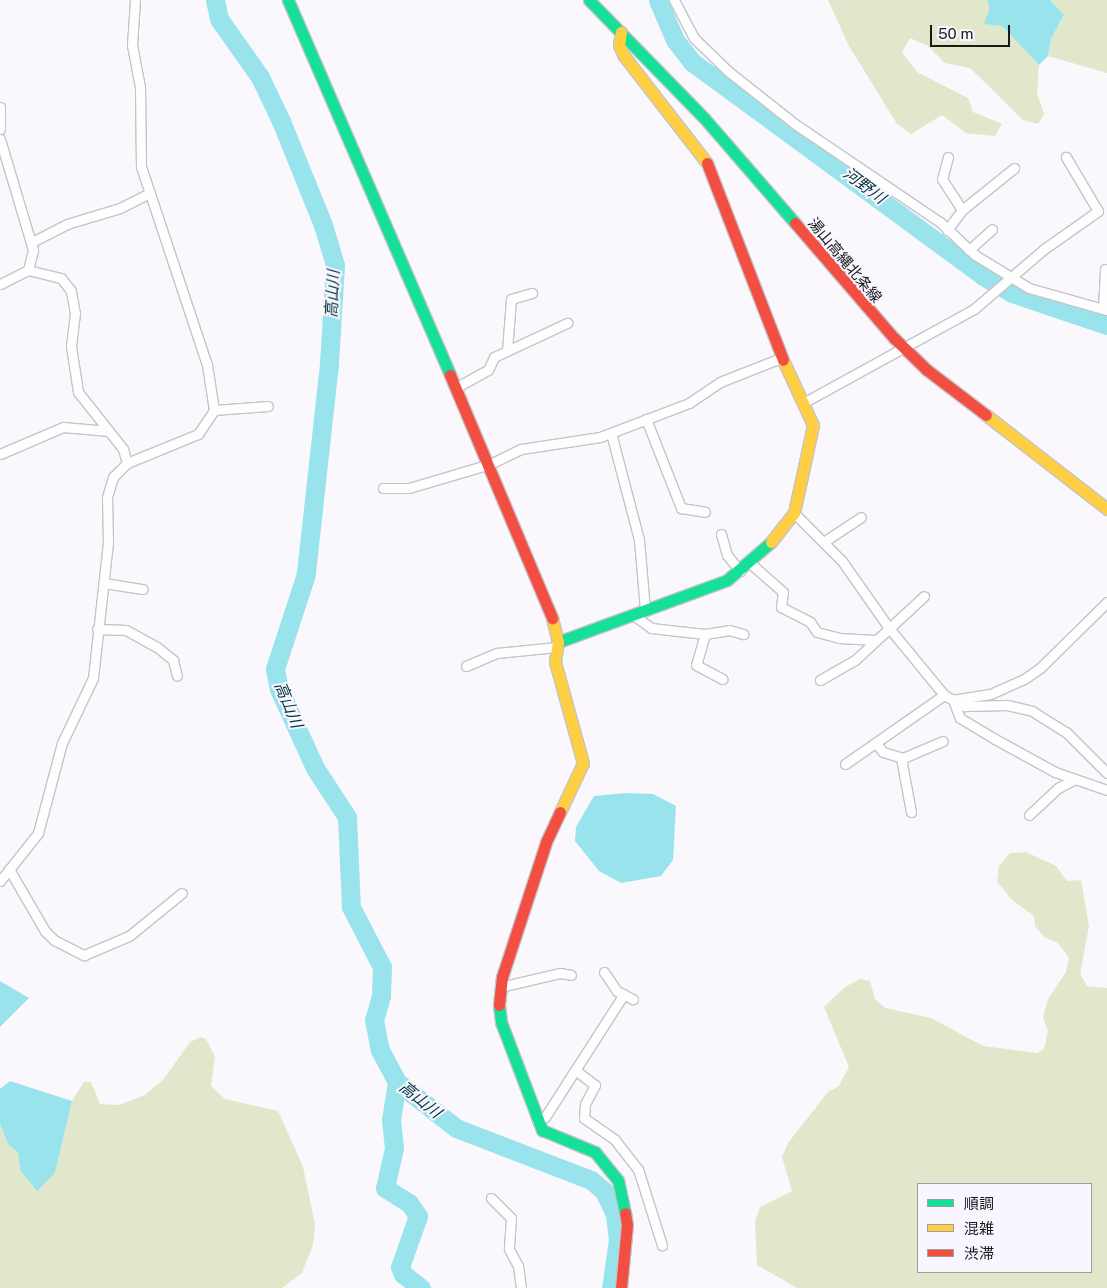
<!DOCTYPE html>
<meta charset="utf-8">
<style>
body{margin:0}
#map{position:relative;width:1107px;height:1288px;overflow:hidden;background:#faf8fd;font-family:"Public Sans","Noto Sans JP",sans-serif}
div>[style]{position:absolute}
.green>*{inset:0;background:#e1e7ca}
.water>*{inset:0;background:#99e4ec}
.river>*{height:19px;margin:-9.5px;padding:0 9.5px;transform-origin:9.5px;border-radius:9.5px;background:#99e4ec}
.roads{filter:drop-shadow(1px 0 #c5c4c8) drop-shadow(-1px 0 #c5c4c8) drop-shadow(0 1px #c5c4c8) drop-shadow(0 -1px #c5c4c8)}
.street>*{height:9px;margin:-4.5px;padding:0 4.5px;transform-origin:4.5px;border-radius:4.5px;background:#fefeff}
.fast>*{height:11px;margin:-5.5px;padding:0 5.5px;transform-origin:5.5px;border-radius:5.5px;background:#16e098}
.slow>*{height:11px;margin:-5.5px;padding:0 5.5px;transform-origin:5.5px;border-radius:5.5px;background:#ffcf43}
.jam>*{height:11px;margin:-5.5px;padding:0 5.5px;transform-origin:5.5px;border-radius:5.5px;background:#f24e42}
span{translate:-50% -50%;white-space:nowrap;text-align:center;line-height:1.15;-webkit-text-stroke:4px #faf6ff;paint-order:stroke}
.street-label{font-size:15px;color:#19181b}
.water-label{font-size:16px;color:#01373c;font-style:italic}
.legend{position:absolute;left:917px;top:1183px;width:175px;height:90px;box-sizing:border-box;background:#faf6ff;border:1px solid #a09da4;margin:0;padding:6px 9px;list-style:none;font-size:15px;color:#19181b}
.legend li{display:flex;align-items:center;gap:10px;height:25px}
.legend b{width:25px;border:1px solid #a09da4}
.scale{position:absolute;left:930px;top:25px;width:80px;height:22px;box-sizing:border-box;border:2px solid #19181b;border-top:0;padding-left:6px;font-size:15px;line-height:18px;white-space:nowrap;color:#19181b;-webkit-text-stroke:4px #faf6ff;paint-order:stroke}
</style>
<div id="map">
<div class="green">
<div style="clip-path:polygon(828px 0,987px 0,1002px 26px,1039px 65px,1037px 93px,1044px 114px,1038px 124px,1023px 120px,970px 68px,945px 63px,928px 46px,910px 38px,902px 52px,917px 72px,968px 98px,973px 112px,1002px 124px,995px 136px,966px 133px,942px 115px,911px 134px,897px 124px,849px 46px)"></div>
<div style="clip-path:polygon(1050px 0,1107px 0,1107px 73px,1048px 56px,1051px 39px,1064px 16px)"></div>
<div style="clip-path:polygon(evenodd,1026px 852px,1056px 866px,1067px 881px,1081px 880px,1089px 926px,1080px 974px,1087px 986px,1107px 988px,1107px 1288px,797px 1288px,757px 1265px,755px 1221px,760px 1207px,792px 1191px,782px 1157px,788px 1143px,828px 1092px,839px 1086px,849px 1067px,824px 1007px,845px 987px,860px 979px,870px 981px,875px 999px,885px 1008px,931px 1018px,983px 1046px,1037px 1053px,1044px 1049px,1048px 1031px,1043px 1017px,1048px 999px,1066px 972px,1069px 958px,1058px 943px,1044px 937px,1035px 926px,1034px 916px,1011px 899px,997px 881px,999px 866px,1010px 853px,1026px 852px,918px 1184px,1091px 1184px,1091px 1272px,918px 1272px,918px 1184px)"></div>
<div style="clip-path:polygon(201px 1037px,206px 1039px,215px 1057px,211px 1086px,225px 1099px,278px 1111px,288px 1133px,303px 1167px,315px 1224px,313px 1245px,302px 1273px,282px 1288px,0 1288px,0 1124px,8px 1144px,18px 1153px,20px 1170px,31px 1178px,32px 1187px,55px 1173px,72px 1101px,84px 1082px,91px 1082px,100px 1104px,119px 1105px,145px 1095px,163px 1080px,190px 1042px)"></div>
</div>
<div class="water">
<div style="clip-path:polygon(987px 0,1050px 0,1064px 15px,1051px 39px,1048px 56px,1039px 65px,1002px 26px,984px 24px,990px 8px)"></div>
<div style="clip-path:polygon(625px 793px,653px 794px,676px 806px,673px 860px,661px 876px,621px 883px,599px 871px,575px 841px,576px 827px,594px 796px)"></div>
<div style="clip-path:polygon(0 981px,29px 998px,0 1027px)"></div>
<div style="clip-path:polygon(10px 1081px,72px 1101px,55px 1173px,37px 1191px,20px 1170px,18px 1153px,8px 1144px,0 1124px,0 1089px)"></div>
</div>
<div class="river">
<div style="left:215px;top:0;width:19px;rotate:78deg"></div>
<div style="left:219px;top:19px;width:71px;rotate:54.7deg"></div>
<div style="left:260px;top:77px;width:49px;rotate:64.5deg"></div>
<div style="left:281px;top:121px;width:112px;rotate:68deg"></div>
<div style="left:323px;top:225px;width:42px;rotate:73.3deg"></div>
<div style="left:335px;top:265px;width:99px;rotate:93.5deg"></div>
<div style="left:329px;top:364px;width:211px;rotate:96.3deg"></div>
<div style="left:306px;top:574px;width:100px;rotate:108.1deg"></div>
<div style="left:275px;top:669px;width:20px;rotate:79deg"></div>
<div style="left:279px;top:689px;width:87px;rotate:65.5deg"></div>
<div style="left:315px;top:768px;width:59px;rotate:56.9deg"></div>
<div style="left:347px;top:817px;width:90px;rotate:87.5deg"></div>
<div style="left:351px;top:907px;width:68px;rotate:62.7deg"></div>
<div style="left:382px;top:967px;width:29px;rotate:92deg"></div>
<div style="left:381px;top:996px;width:25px;rotate:106deg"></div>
<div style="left:374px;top:1020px;width:31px;rotate:79deg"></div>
<div style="left:380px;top:1050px;width:36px;rotate:62deg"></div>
<div style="left:397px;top:1082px;width:75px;rotate:37.9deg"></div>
<div style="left:456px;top:1128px;width:145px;rotate:21.1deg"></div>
<div style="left:591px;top:1180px;width:17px;rotate:40deg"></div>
<div style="left:604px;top:1191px;width:26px;rotate:65deg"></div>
<div style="left:615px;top:1215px;width:24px;rotate:83deg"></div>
<div style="left:618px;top:1239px;width:49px;rotate:98.1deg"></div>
<div style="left:658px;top:0;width:43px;rotate:67deg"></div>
<div style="left:675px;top:40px;width:28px;rotate:52deg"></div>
<div style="left:692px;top:62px;width:361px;rotate:36.3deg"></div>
<div style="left:983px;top:276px;width:34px;rotate:30deg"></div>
<div style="left:1012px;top:293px;width:100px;rotate:18.6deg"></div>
<div style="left:397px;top:1082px;width:38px;rotate:99deg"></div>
<div style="left:391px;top:1120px;width:28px;rotate:84deg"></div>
<div style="left:394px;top:1148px;width:41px;rotate:102.7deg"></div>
<div style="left:385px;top:1188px;width:28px;rotate:32deg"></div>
<div style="left:409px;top:1203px;width:16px;rotate:55deg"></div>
<div style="left:418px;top:1216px;width:54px;rotate:109.4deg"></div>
<div style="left:400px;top:1267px;width:8px;rotate:67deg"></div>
<div style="left:403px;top:1274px;width:23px;rotate:38deg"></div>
</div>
<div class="roads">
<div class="street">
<div style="left:674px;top:0;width:43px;rotate:62.2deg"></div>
<div style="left:694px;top:38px;width:47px;rotate:44.1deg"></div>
<div style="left:728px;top:71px;width:85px;rotate:38.3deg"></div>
<div style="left:795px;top:124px;width:175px;rotate:34.1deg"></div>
<div style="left:940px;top:222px;width:48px;rotate:43.3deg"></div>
<div style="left:975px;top:255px;width:63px;rotate:31.4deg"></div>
<div style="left:1029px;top:288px;width:81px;rotate:15.8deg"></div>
<div style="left:0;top:107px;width:22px;rotate:90deg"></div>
<div style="left:0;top:139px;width:116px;rotate:73.4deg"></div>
<div style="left:33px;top:250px;width:21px;rotate:104deg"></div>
<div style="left:28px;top:270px;width:31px;rotate:153deg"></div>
<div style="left:948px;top:157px;width:23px;rotate:105deg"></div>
<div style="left:942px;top:179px;width:37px;rotate:57deg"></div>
<div style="left:947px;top:230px;width:25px;rotate:-53deg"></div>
<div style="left:962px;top:210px;width:67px;rotate:-38.9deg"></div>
<div style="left:32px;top:242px;width:39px;rotate:-27deg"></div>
<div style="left:67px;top:224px;width:55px;rotate:-16.8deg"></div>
<div style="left:120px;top:208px;width:31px;rotate:-27deg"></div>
<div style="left:969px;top:250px;width:31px;rotate:-42deg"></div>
<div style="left:28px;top:270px;width:34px;rotate:14deg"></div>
<div style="left:61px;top:278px;width:16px;rotate:52deg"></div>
<div style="left:71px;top:291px;width:22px;rotate:80deg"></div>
<div style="left:75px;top:313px;width:33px;rotate:97deg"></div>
<div style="left:71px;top:346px;width:47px;rotate:81.3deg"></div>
<div style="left:78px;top:392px;width:73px;rotate:51.7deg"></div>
<div style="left:123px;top:449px;width:15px;rotate:74deg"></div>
<div style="left:1103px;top:309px;width:40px;rotate:-87.1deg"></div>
<div style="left:507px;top:351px;width:52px;rotate:-85.6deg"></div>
<div style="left:511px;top:299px;width:22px;rotate:-16deg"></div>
<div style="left:457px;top:387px;width:35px;rotate:-29deg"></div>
<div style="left:488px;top:370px;width:14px;rotate:-65deg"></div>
<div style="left:494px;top:357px;width:81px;rotate:-25deg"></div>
<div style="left:803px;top:403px;width:195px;rotate:-28.8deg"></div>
<div style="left:974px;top:309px;width:92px;rotate:-40.6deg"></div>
<div style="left:1044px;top:249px;width:66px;rotate:-35.1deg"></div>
<div style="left:1098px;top:211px;width:63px;rotate:-120.7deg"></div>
<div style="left:214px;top:410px;width:54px;rotate:-4.2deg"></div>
<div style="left:646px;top:419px;width:96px;rotate:68.5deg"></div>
<div style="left:681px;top:508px;width:24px;rotate:9deg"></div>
<div style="left:611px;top:433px;width:111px;rotate:75.3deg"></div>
<div style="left:639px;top:540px;width:70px;rotate:85.1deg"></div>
<div style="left:0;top:454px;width:69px;rotate:-23.2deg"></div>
<div style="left:63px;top:427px;width:46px;rotate:5deg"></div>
<div style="left:383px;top:488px;width:26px"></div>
<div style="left:409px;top:488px;width:84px;rotate:-16.5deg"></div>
<div style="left:490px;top:464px;width:34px;rotate:-26deg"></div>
<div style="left:521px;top:449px;width:80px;rotate:-8.6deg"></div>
<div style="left:600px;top:437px;width:95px;rotate:-20.9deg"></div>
<div style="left:689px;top:403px;width:37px;rotate:-34deg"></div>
<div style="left:720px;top:382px;width:66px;rotate:-21.5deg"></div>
<div style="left:794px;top:513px;width:68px;rotate:45deg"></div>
<div style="left:842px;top:561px;width:82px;rotate:55deg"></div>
<div style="left:889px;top:628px;width:87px;rotate:50.6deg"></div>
<div style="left:944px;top:695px;width:24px;rotate:28deg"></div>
<div style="left:965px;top:706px;width:42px;rotate:-1.4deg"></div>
<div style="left:1007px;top:705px;width:26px;rotate:13deg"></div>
<div style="left:1032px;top:711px;width:40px;rotate:32deg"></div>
<div style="left:1066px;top:732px;width:58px;rotate:45deg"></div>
<div style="left:721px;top:534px;width:22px;rotate:74deg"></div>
<div style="left:727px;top:555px;width:21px;rotate:51deg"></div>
<div style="left:825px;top:541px;width:43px;rotate:-33.7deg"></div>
<div style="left:750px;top:563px;width:44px;rotate:41.3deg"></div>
<div style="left:783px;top:592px;width:15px;rotate:98deg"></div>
<div style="left:781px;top:607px;width:33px;rotate:27deg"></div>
<div style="left:810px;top:622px;width:12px;rotate:55deg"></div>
<div style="left:817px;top:632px;width:23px;rotate:15deg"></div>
<div style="left:839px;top:638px;width:36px;rotate:3deg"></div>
<div style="left:104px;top:583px;width:39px;rotate:9deg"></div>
<div style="left:1107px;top:602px;width:94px;rotate:135.4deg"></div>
<div style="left:1040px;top:668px;width:19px;rotate:145deg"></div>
<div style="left:1024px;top:679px;width:37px;rotate:156deg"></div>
<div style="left:990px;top:694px;width:37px;rotate:171deg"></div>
<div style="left:953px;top:700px;width:19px;rotate:69deg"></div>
<div style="left:960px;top:718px;width:41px;rotate:31deg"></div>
<div style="left:995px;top:739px;width:68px;rotate:28.8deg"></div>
<div style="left:1055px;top:772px;width:55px;rotate:19.1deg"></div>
<div style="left:632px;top:614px;width:24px;rotate:36deg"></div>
<div style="left:651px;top:628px;width:54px;rotate:6.3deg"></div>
<div style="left:705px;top:634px;width:24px;rotate:-9deg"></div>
<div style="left:729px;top:630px;width:15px;rotate:16deg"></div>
<div style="left:97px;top:629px;width:29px;rotate:2deg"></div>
<div style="left:126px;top:630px;width:35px;rotate:29deg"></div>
<div style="left:157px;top:647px;width:21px;rotate:39deg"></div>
<div style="left:173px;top:660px;width:16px;rotate:76deg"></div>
<div style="left:705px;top:634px;width:32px;rotate:106deg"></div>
<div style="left:696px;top:665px;width:30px;rotate:28deg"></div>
<div style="left:466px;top:666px;width:34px;rotate:-23deg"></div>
<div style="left:497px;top:653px;width:60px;rotate:-5.7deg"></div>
<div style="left:820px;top:680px;width:40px;rotate:-29.7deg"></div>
<div style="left:855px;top:660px;width:94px;rotate:-42.8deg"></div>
<div style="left:876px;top:743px;width:11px;rotate:52deg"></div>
<div style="left:883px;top:752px;width:21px;rotate:17deg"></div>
<div style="left:903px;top:758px;width:43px;rotate:-23deg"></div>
<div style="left:901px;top:758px;width:55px;rotate:79.5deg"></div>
<div style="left:845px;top:764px;width:121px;rotate:-34.9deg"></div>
<div style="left:1029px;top:815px;width:40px;rotate:-43deg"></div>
<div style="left:1058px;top:788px;width:17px;rotate:-28deg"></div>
<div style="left:9px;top:869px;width:72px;rotate:59.9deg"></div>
<div style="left:45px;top:931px;width:13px;rotate:45deg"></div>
<div style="left:54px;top:940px;width:34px;rotate:27deg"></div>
<div style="left:84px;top:955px;width:49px;rotate:-22.9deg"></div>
<div style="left:129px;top:936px;width:68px;rotate:-39.1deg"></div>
<div style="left:0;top:881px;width:61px;rotate:-51.6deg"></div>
<div style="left:38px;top:833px;width:93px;rotate:-75.1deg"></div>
<div style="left:62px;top:743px;width:72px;rotate:-64.5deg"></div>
<div style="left:93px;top:678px;width:136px;rotate:-83.7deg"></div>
<div style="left:108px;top:543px;width:46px;rotate:-91.2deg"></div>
<div style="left:107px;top:497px;width:21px;rotate:-73deg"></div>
<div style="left:113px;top:477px;width:20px;rotate:-45deg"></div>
<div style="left:127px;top:463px;width:77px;rotate:-22.2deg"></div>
<div style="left:198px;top:434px;width:29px;rotate:-56deg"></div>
<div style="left:214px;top:410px;width:46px;rotate:-98.8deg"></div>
<div style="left:207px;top:365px;width:209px;rotate:-108.4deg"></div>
<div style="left:141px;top:167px;width:80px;rotate:-90.7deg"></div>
<div style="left:140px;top:87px;width:43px;rotate:-100.8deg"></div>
<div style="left:132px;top:45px;width:45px;rotate:-86.2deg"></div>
<div style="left:604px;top:972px;width:23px;rotate:56deg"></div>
<div style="left:617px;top:991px;width:18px;rotate:27deg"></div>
<div style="left:500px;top:987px;width:62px;rotate:-13.1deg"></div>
<div style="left:560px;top:973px;width:11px;rotate:10deg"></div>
<div style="left:575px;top:1070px;width:25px;rotate:37deg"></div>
<div style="left:595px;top:1085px;width:21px;rotate:118deg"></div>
<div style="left:585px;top:1104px;width:14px;rotate:94deg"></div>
<div style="left:584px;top:1118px;width:38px;rotate:35deg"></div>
<div style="left:615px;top:1140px;width:37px;rotate:52deg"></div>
<div style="left:638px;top:1169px;width:80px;rotate:72.5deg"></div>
<div style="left:537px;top:1121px;width:9px;rotate:-27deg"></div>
<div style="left:545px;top:1117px;width:146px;rotate:-57.3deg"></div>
<div style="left:491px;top:1198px;width:28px;rotate:45deg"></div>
<div style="left:511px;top:1218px;width:31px;rotate:94deg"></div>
<div style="left:509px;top:1249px;width:19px;rotate:62deg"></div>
<div style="left:518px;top:1266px;width:22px;rotate:82deg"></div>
</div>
<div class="fast">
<div style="left:288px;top:0;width:408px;rotate:66.6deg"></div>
<div style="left:589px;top:0;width:166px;rotate:45.7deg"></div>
<div style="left:705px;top:119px;width:138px;rotate:49.1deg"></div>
<div style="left:558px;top:642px;width:180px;rotate:-20.1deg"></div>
<div style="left:727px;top:580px;width:58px;rotate:-40.8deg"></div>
<div style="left:499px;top:1005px;width:17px;rotate:83deg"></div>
<div style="left:501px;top:1022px;width:116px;rotate:69.2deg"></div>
<div style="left:542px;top:1130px;width:57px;rotate:22.5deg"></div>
<div style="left:595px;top:1152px;width:36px;rotate:51deg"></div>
<div style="left:618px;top:1180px;width:34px;rotate:78deg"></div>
</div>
<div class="slow">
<div style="left:621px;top:32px;width:13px;rotate:99deg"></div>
<div style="left:619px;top:45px;width:12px;rotate:66deg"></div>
<div style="left:624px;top:56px;width:135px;rotate:52.2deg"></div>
<div style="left:986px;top:415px;width:153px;rotate:37.8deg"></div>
<div style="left:771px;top:542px;width:37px;rotate:-52deg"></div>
<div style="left:794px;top:513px;width:90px;rotate:-77.8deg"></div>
<div style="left:813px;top:425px;width:72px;rotate:-114.8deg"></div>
<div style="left:552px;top:618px;width:25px;rotate:76deg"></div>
<div style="left:558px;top:642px;width:20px;rotate:99deg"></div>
<div style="left:555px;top:662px;width:105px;rotate:74.5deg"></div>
<div style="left:583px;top:763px;width:54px;rotate:115.1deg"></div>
</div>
<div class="jam">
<div style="left:707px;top:163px;width:211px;rotate:68.9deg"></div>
<div style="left:795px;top:223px;width:152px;rotate:49.3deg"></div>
<div style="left:894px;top:338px;width:46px;rotate:44.1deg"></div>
<div style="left:927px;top:370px;width:74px;rotate:37.3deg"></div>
<div style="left:450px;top:375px;width:264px;rotate:67.2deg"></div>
<div style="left:499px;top:1005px;width:28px;rotate:-84deg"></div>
<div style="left:502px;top:977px;width:142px;rotate:-71.9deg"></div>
<div style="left:546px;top:842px;width:33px;rotate:-65deg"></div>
<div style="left:621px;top:1288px;width:63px;rotate:-84.6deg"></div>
<div style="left:627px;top:1225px;width:12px;rotate:-99deg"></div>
</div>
</div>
<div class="street-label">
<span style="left:845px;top:260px;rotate:50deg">湯山高縄北条線</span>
</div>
<div class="water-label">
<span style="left:864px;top:186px;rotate:37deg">河野川</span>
<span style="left:333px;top:294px;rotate:-87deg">高山川</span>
<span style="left:288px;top:705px;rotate:68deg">高山川</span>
<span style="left:420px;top:1100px;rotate:39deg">高山川</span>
</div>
<ul class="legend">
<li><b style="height:6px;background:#16e098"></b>順調</li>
<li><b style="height:6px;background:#ffcf43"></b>混雑</li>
<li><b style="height:6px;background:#f24e42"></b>渋滞</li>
</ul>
<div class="scale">50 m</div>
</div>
